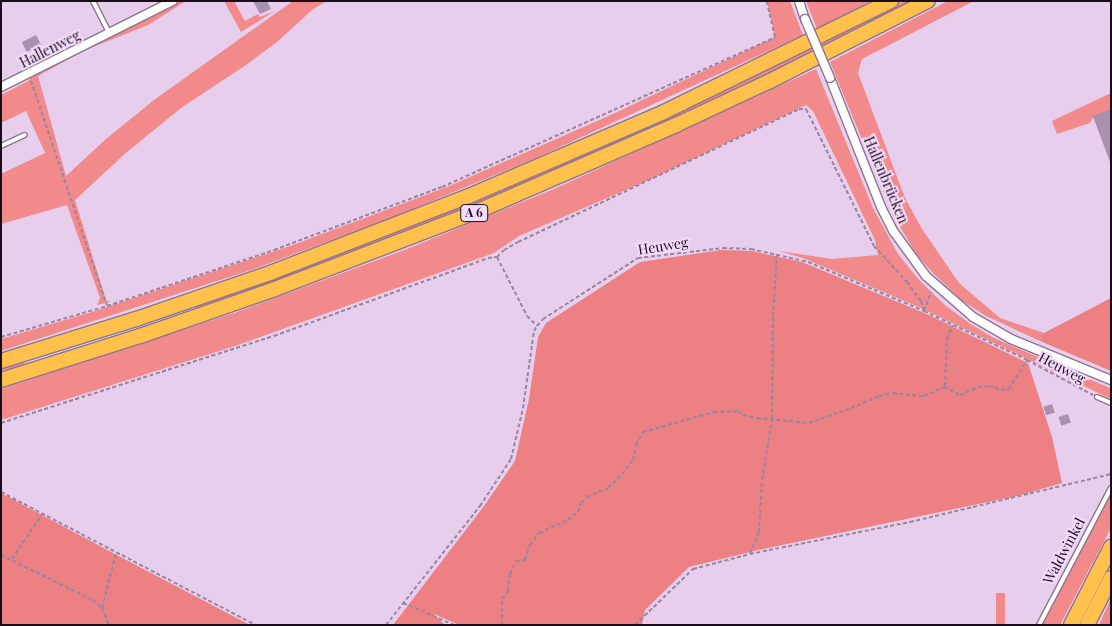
<!DOCTYPE html>
<meta charset="utf-8">
<style>
body{margin:0}
#map{position:relative;width:1112px;height:626px;overflow:hidden;background:#e7ceed;font-family:"Playfair Display",serif}
div>[style]{position:absolute}
.green>*{inset:0;background:#f2898a;transform-origin:0 0}
.forest>*{inset:0;background:#ec8082}
.building>*{inset:0;background:#a890ae;transform-origin:0 0}
.path>*{height:2px;margin-top:-1px;transform-origin:0;background:repeating-linear-gradient(90deg,#99869e 0 4px,transparent 0 6.5px)}
.roads{filter:drop-shadow(1px 0 #8c7491) drop-shadow(-1px 0 #8c7491) drop-shadow(0 1px #8c7491) drop-shadow(0 -1px #8c7491)}
.lane>*{height:4px;margin:-2px;padding:0 2px;transform-origin:2px;border-radius:2px;background:#fff}
.street>*{height:8px;margin:-4px;padding:0 4px;transform-origin:4px;border-radius:4px;background:#fff}
.highway>*{height:14px;margin:-7px;padding:0 7px;transform-origin:7px;border-radius:7px;background:#ffc04c}
.bridges{filter:drop-shadow(1px 0 #8c7491) drop-shadow(-1px 0 #8c7491) drop-shadow(0 1px #8c7491) drop-shadow(0 -1px #8c7491)}
.street-bridge>*{height:8px;margin:-4px;padding:0 4px;transform-origin:4px;border-radius:4px;background:#fff}
span{translate:-50% -50%;white-space:nowrap;text-align:center;line-height:1.15;-webkit-text-stroke:4px #f5dbfb;paint-order:stroke}
.shield-label span{padding:1px 4px;background:#f5dbfb;border:1px solid;border-radius:4px;-webkit-text-stroke-width:0}
.shield-label{font-size:12px;color:#170e19;font-weight:700}
.street-label{font-size:14px;color:#170e19}
.frame{position:absolute;inset:0;border:2px solid #170e19;pointer-events:none}
</style>
<div id="map">
<div class="green">
<div style="clip-path:polygon(179px 1px,186px 1px,148px 25px,83px 51px,38px 76px,66px 176px,106px 139px,154px 100px,293px 1px,327px 1px,313px 9px,277px 42px,246px 65px,181px 108px,127px 152px,75px 200px,106px 300px,110px 302px,97px 305px,100px 298px,67px 205px,1px 224px,1px 174px,45px 153px,26px 111px,1px 123px,1px 95px,28px 81px,34px 74px)"></div>
<div style="clip-path:polygon(224px 1px,234px 1px,245px 21px,258px 14px,260px 17px,275px 11px,241px 32px)"></div>
<div style="clip-path:polygon(767px 1px,790px 1px,803px 35px,534px 159px,393px 217px,254px 269px,1px 351px,1px 339px,95px 311px,293px 245px,447px 187px,613px 114px,775px 37px)"></div>
<div style="clip-path:polygon(806px 1px,871px 1px,817px 29px)"></div>
<div style="clip-path:polygon(904px 1px,916px 1px,702px 107px,521px 187px,365px 249px,204px 308px,196px 308px,195px 306px,346px 252px,454px 209px,624px 137px,802px 53px)"></div>
<div style="clip-path:polygon(948px 1px,974px 1px,862px 59px,858px 73px,905px 198px,922px 229px,959px 283px,1000px 318px,1044px 333px,1040px 341px,986px 316px,961px 300px,932px 272px,917px 255px,894px 217px,830px 62px)"></div>
<div style="clip-path:polygon(816px 69px,873px 208px,898px 254px,919px 280px,945px 305px,969px 323px,994px 338px,1110px 388px,1111px 399px,921px 308px,803px 258px,779px 251px,832px 259px,878px 255px,875px 240px,813px 111px,806px 105px,651px 179px,519px 236px,494px 253px,235px 346px,1px 420px,1px 389px,237px 312px,407px 249px,554px 189px)"></div>
<div style="clip-path:polygon(1111px 93px,1111px 143px,1104px 145px,1093px 117px,1090px 123px,1057px 134px,1052px 121px)"></div>
<div style="left:24px;top:361px;width:5px;height:24px;rotate:79deg"></div>
<div style="clip-path:polygon(1111px 493px,1111px 528px,1060px 625px,1041px 625px,1068px 570px)"></div>
<div style="left:996px;top:593px;width:9px;height:32px"></div>
<div style="clip-path:polygon(1110px 600px,1111px 625px,1099px 625px)"></div>
</div>
<div class="forest">
<div style="clip-path:polygon(721px 250px,752px 251px,802px 262px,929px 315px,1028px 363px,1052px 437px,1062px 483px,1021px 495px,754px 551px,689px 567px,645px 610px,642px 625px,459px 625px,434px 614px,445px 625px,393px 625px,484px 506px,515px 461px,529px 399px,538px 337px,546px 323px,640px 262px)"></div>
<div style="clip-path:polygon(1111px 298px,1111px 371px,1040px 341px,1044px 333px)"></div>
<div style="clip-path:polygon(1px 493px,113px 553px,250px 625px,1px 625px)"></div>
</div>
<div class="building">
<div style="clip-path:polygon(253px 1px,267px 1px,271px 9px,260px 14px)"></div>
<div style="left:36px;top:35px;width:11px;height:16px;rotate:63deg"></div>
<div style="clip-path:polygon(1111px 109px,1111px 162px,1110px 162px,1093px 116px)"></div>
<div style="left:1052px;top:404px;width:9px;height:9px;rotate:72deg"></div>
<div style="left:1068px;top:414px;width:9px;height:10px;rotate:72deg"></div>
</div>
<div class="path">
<div style="left:31px;top:81px;width:237px;rotate:71.3deg"></div>
<div style="left:497px;top:257px;width:10px;rotate:-45deg"></div>
<div style="left:504px;top:250px;width:16px;rotate:-30deg"></div>
<div style="left:518px;top:242px;width:311px;rotate:-25.3deg"></div>
<div style="left:799px;top:109px;width:7px"></div>
<div style="left:806px;top:109px;width:153px;rotate:63.6deg"></div>
<div style="left:874px;top:246px;width:49px;rotate:47.5deg"></div>
<div style="left:907px;top:282px;width:24px;rotate:54deg"></div>
<div style="left:921px;top:301px;width:10px;rotate:73deg"></div>
<div style="left:924px;top:311px;width:20px;rotate:-70deg"></div>
<div style="left:1px;top:337px;width:110px;rotate:-16.3deg"></div>
<div style="left:107px;top:306px;width:176px;rotate:-18.5deg"></div>
<div style="left:274px;top:250px;width:179px;rotate:-20.6deg"></div>
<div style="left:442px;top:187px;width:365px;rotate:-24.2deg"></div>
<div style="left:775px;top:37px;width:37px;rotate:-103deg"></div>
<div style="left:945px;top:386px;width:47px;rotate:-87.6deg"></div>
<div style="left:947px;top:339px;width:15px;rotate:-67deg"></div>
<div style="left:1px;top:423px;width:287px;rotate:-17.7deg"></div>
<div style="left:274px;top:336px;width:228px;rotate:-20deg"></div>
<div style="left:488px;top:258px;width:9px;rotate:-6deg"></div>
<div style="left:497px;top:257px;width:66px;rotate:63deg"></div>
<div style="left:527px;top:316px;width:14px;rotate:45deg"></div>
<div style="left:1px;top:492px;width:287px;rotate:27.6deg"></div>
<div style="left:750px;top:554px;width:24px;rotate:-68deg"></div>
<div style="left:759px;top:532px;width:52px;rotate:-86.7deg"></div>
<div style="left:762px;top:480px;width:62px;rotate:-80.7deg"></div>
<div style="left:772px;top:419px;width:103px;rotate:-89.4deg"></div>
<div style="left:773px;top:316px;width:62px;rotate:-86.3deg"></div>
<div style="left:1px;top:555px;width:102px;rotate:26.1deg"></div>
<div style="left:93px;top:600px;width:12px;rotate:42deg"></div>
<div style="left:102px;top:608px;width:18px;rotate:68deg"></div>
<div style="left:12px;top:559px;width:54px;rotate:-56.3deg"></div>
<div style="left:403px;top:603px;width:56px;rotate:23.3deg"></div>
<div style="left:102px;top:608px;width:57px;rotate:-75.7deg"></div>
<div style="left:386px;top:625px;width:152px;rotate:-51.7deg"></div>
<div style="left:480px;top:506px;width:56px;rotate:-56.6deg"></div>
<div style="left:511px;top:459px;width:52px;rotate:-76.8deg"></div>
<div style="left:523px;top:408px;width:78px;rotate:-81.9deg"></div>
<div style="left:534px;top:331px;width:6px;rotate:-59deg"></div>
<div style="left:537px;top:326px;width:9px;rotate:-49deg"></div>
<div style="left:543px;top:319px;width:113px;rotate:-32.7deg"></div>
<div style="left:638px;top:258px;width:86px;rotate:-6.7deg"></div>
<div style="left:723px;top:248px;width:28px;rotate:2deg"></div>
<div style="left:751px;top:249px;width:58px;rotate:12.8deg"></div>
<div style="left:808px;top:262px;width:126px;rotate:22.9deg"></div>
<div style="left:924px;top:311px;width:114px;rotate:25.4deg"></div>
<div style="left:1027px;top:360px;width:75px;rotate:27.9deg"></div>
<div style="left:502px;top:625px;width:26px;rotate:-90deg"></div>
<div style="left:502px;top:599px;width:10px;rotate:-53deg"></div>
<div style="left:508px;top:591px;width:17px;rotate:-83deg"></div>
<div style="left:510px;top:574px;width:14px;rotate:-65deg"></div>
<div style="left:516px;top:561px;width:9px;rotate:-6deg"></div>
<div style="left:525px;top:560px;width:16px;rotate:-72deg"></div>
<div style="left:530px;top:545px;width:15px;rotate:-53deg"></div>
<div style="left:539px;top:533px;width:32px;rotate:-24deg"></div>
<div style="left:568px;top:520px;width:13px;rotate:-39deg"></div>
<div style="left:578px;top:512px;width:9px;rotate:-72deg"></div>
<div style="left:581px;top:503px;width:8px;rotate:-45deg"></div>
<div style="left:587px;top:497px;width:23px;rotate:-23deg"></div>
<div style="left:608px;top:488px;width:20px;rotate:-45deg"></div>
<div style="left:622px;top:474px;width:18px;rotate:-52deg"></div>
<div style="left:633px;top:460px;width:15px;rotate:-79deg"></div>
<div style="left:636px;top:445px;width:15px;rotate:-62deg"></div>
<div style="left:643px;top:432px;width:74px;rotate:-15.7deg"></div>
<div style="left:714px;top:412px;width:24px;rotate:-2deg"></div>
<div style="left:738px;top:411px;width:6px;rotate:39deg"></div>
<div style="left:743px;top:415px;width:14px;rotate:12deg"></div>
<div style="left:757px;top:418px;width:52px;rotate:5.5deg"></div>
<div style="left:809px;top:423px;width:45px;rotate:-19.7deg"></div>
<div style="left:851px;top:408px;width:30px;rotate:-23deg"></div>
<div style="left:879px;top:396px;width:14px;rotate:-12deg"></div>
<div style="left:893px;top:393px;width:31px;rotate:6deg"></div>
<div style="left:924px;top:396px;width:22px;rotate:-24deg"></div>
<div style="left:944px;top:387px;width:18px;rotate:27deg"></div>
<div style="left:960px;top:395px;width:20px;rotate:-24deg"></div>
<div style="left:978px;top:387px;width:11px;rotate:-5deg"></div>
<div style="left:989px;top:386px;width:13px;rotate:18deg"></div>
<div style="left:1001px;top:390px;width:8px;rotate:-7deg"></div>
<div style="left:1009px;top:389px;width:34px;rotate:-58deg"></div>
<div style="left:635px;top:625px;width:81px;rotate:-44deg"></div>
<div style="left:693px;top:569px;width:59px;rotate:-14.7deg"></div>
<div style="left:750px;top:554px;width:163px;rotate:-11.3deg"></div>
<div style="left:910px;top:522px;width:207px;rotate:-13.4deg"></div>
</div>
<div class="roads">
<div class="lane">
<div style="left:93px;top:1px;width:36px;rotate:63deg"></div>
<div style="left:1px;top:146px;width:26px;rotate:-25deg"></div>
<div style="left:1097px;top:397px;width:15px;rotate:23deg"></div>
<div style="left:1039px;top:625px;width:155px;rotate:-62.3deg"></div>
</div>
<div class="street">
<div style="left:799px;top:1px;width:19px;rotate:72deg"></div>
<div style="left:830px;top:78px;width:139px;rotate:68.4deg"></div>
<div style="left:881px;top:207px;width:28px;rotate:63deg"></div>
<div style="left:894px;top:232px;width:54px;rotate:54deg"></div>
<div style="left:926px;top:276px;width:62px;rotate:41.1deg"></div>
<div style="left:973px;top:317px;width:44px;rotate:30.1deg"></div>
<div style="left:1011px;top:339px;width:108px;rotate:22.3deg"></div>
<div style="left:1px;top:87px;width:192px;rotate:-26.6deg"></div>
</div>
<div class="highway">
<div style="left:1px;top:361px;width:141px;rotate:-17.3deg"></div>
<div style="left:136px;top:319px;width:142px;rotate:-18.9deg"></div>
<div style="left:270px;top:273px;width:213px;rotate:-21.2deg"></div>
<div style="left:469px;top:196px;width:212px;rotate:-23.3deg"></div>
<div style="left:664px;top:112px;width:253px;rotate:-26.1deg"></div>
<div style="left:1px;top:380px;width:149px;rotate:-17.6deg"></div>
<div style="left:143px;top:335px;width:140px;rotate:-19.2deg"></div>
<div style="left:275px;top:289px;width:215px;rotate:-21deg"></div>
<div style="left:476px;top:212px;width:218px;rotate:-23.5deg"></div>
<div style="left:676px;top:125px;width:102px;rotate:-25.1deg"></div>
<div style="left:768px;top:82px;width:179px;rotate:-26.9deg"></div>
<div style="left:1071px;top:625px;width:88px;rotate:-62.9deg"></div>
<div style="left:1087px;top:625px;width:53px;rotate:-62.9deg"></div>
</div>
</div>
<div class="bridges">
<div class="street-bridge">
<div style="left:805px;top:19px;width:64px;rotate:67deg"></div>
</div>
</div>
<div class="shield-label">
<span style="left:474px;top:213px">A 6</span>
</div>
<div class="street-label">
<span style="left:50px;top:49px;rotate:-27deg">Hallenweg</span>
<span style="left:886px;top:180px;rotate:67deg">Hallenbrücken</span>
<span style="left:663px;top:246px;rotate:-9deg">Heuweg</span>
<span style="left:1062px;top:368px;rotate:28deg">Heuweg</span>
<span style="left:1064px;top:551px;rotate:-62deg">Waldwinkel</span>
</div>
<div class="frame"></div>
</div>
